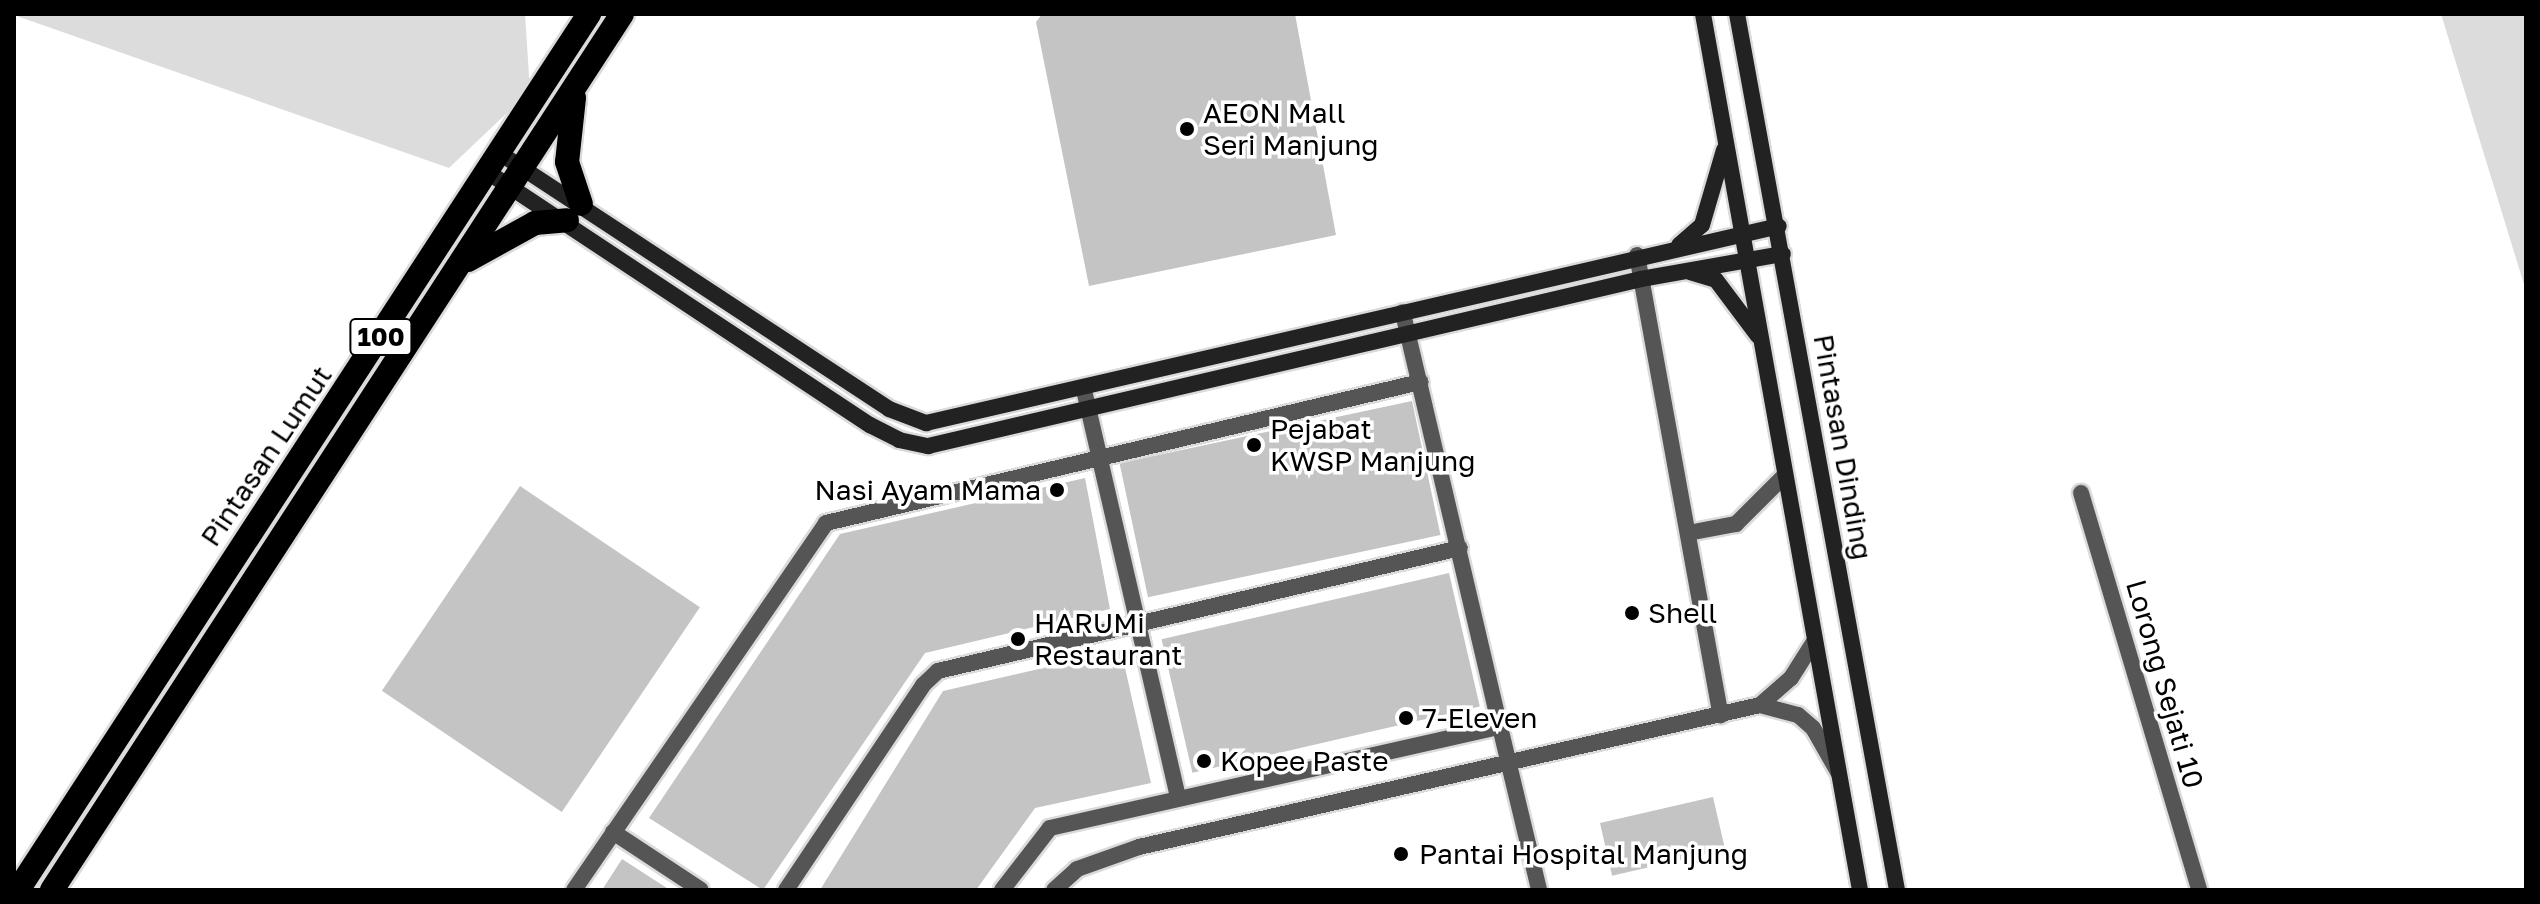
<!DOCTYPE html>
<style>
body{margin:0}
#map{position:relative;width:2540px;height:904px;overflow:hidden;background:#fff;font-family:"Golos Text",sans-serif}
div>[style]{position:absolute}
.green>*{inset:0;background:#dcdcdc}
.building>*{inset:0;background:#c4c4c4;transform-origin:0 0}
.roads{filter:drop-shadow(2px 0 #dbdbdb) drop-shadow(-2px 0 #dbdbdb) drop-shadow(0 2px #dbdbdb) drop-shadow(0 -2px #dbdbdb)}
.street>*{height:16px;margin:-8px;padding:0 8px;transform-origin:8px;border-radius:8px;background:#555}
.secondary>*{height:16px;margin:-8px;padding:0 8px;transform-origin:8px;border-radius:8px;background:#222}
.highway>*{height:24px;margin:-12px;padding:0 12px;transform-origin:12px;border-radius:12px;background:#000}
.dots>*{width:22px;height:22px;translate:-50% -50%;box-sizing:border-box;border:4px solid #fff;border-radius:50%}
span{translate:-50% -50%;white-space:nowrap;text-align:center;line-height:1.15;-webkit-text-stroke:7px #fff;paint-order:stroke}
.shield-label span{padding:2px 6px;background:#fff;border:2px solid;border-radius:6px;-webkit-text-stroke-width:0}
.shield-label{font-size:26px;color:#000;font-weight:700}
.poi-label{font-size:28px;color:#000}
.left{translate:0 -50%;text-align:left}
.right{translate:-100% -50%;text-align:right}
.street-label{font-size:28px;color:#000}
.frame{position:absolute;inset:0;border:16px solid #000;pointer-events:none}
</style>
<div id="map">
<div class="green">
<div style="clip-path:polygon(525px 14px,530px 91px,449px 168px,14px 15px)"></div>
<div style="clip-path:polygon(2441px 14px,2526px 14px,2526px 291px)"></div>
</div>
<div class="building">
<div style="clip-path:polygon(1042px 14px,1295px 14px,1336px 235px,1089px 286px,1036px 22px)"></div>
<div style="left:1412px;top:401px;width:137px;height:299px;rotate:78deg"></div>
<div style="clip-path:polygon(1085px 478px,1110px 609px,925px 653px,763px 890px,649px 818px,840px 534px)"></div>
<div style="left:520px;top:486px;width:217px;height:247px;rotate:34deg"></div>
<div style="left:1449px;top:573px;width:137px;height:295px;rotate:77deg"></div>
<div style="clip-path:polygon(1121px 650px,1151px 783px,1035px 808px,976px 890px,820px 890px,943px 691px)"></div>
<div style="left:1713px;top:797px;width:54px;height:116px;rotate:77deg"></div>
<div style="clip-path:polygon(622px 859px,670px 890px,602px 890px)"></div>
</div>
<div class="roads">
<div class="street">
<div style="left:1637px;top:255px;width:468px;rotate:79.7deg"></div>
<div style="left:1084px;top:390px;width:419px;rotate:77deg"></div>
<div style="left:2081px;top:493px;width:414px;rotate:73.4deg"></div>
<div style="left:1688px;top:533px;width:49px;rotate:-10.6deg"></div>
<div style="left:1736px;top:524px;width:69px;rotate:-45deg"></div>
<div style="left:1760px;top:705px;width:39px;rotate:15deg"></div>
<div style="left:1798px;top:715px;width:20px;rotate:41deg"></div>
<div style="left:1813px;top:728px;width:51px;rotate:60.4deg"></div>
<div style="left:1500px;top:727px;width:168px;rotate:76.5deg"></div>
<div style="left:613px;top:832px;width:105px;rotate:33.4deg"></div>
<div style="left:574px;top:890px;width:445px;rotate:-55.5deg"></div>
<div style="left:826px;top:523px;width:611px;rotate:-13.35deg"></div>
<div style="left:786px;top:890px;width:247px;rotate:-56.2deg"></div>
<div style="left:923px;top:685px;width:21px;rotate:-43deg"></div>
<div style="left:938px;top:671px;width:536px;rotate:-13.26deg"></div>
<div style="left:1002px;top:890px;width:78px;rotate:-52.3deg"></div>
<div style="left:1050px;top:828px;width:461px;rotate:-12.7deg"></div>
<div style="left:1500px;top:727px;width:426px;rotate:-103.2deg"></div>
<div style="left:1054px;top:890px;width:31px;rotate:-42deg"></div>
<div style="left:1077px;top:869px;width:66px;rotate:-19.5deg"></div>
<div style="left:1139px;top:847px;width:637px;rotate:-12.88deg"></div>
<div style="left:1760px;top:705px;width:41px;rotate:-41.1deg"></div>
<div style="left:1791px;top:678px;width:45px;rotate:-57.7deg"></div>
</div>
<div class="secondary">
<div style="left:1703px;top:14px;width:890px;rotate:79.84deg"></div>
<div style="left:1737px;top:14px;width:890px;rotate:79.65deg"></div>
<div style="left:501px;top:154px;width:464px;rotate:33.3deg"></div>
<div style="left:889px;top:409px;width:40px;rotate:21deg"></div>
<div style="left:926px;top:423px;width:875px;rotate:-13deg"></div>
<div style="left:489px;top:173px;width:457px;rotate:33.5deg"></div>
<div style="left:870px;top:425px;width:33px;rotate:27deg"></div>
<div style="left:899px;top:440px;width:30px;rotate:12deg"></div>
<div style="left:928px;top:446px;width:732px;rotate:-13.18deg"></div>
<div style="left:1641px;top:279px;width:144px;rotate:-10deg"></div>
<div style="left:1679px;top:245px;width:30px;rotate:-41deg"></div>
<div style="left:1702px;top:225px;width:78px;rotate:-73.7deg"></div>
<div style="left:1690px;top:272px;width:27px;rotate:17deg"></div>
<div style="left:1716px;top:280px;width:70px;rotate:53.1deg"></div>
</div>
<div class="highway">
<div style="left:574px;top:98px;width:64px;rotate:96.2deg"></div>
<div style="left:567px;top:162px;width:44px;rotate:71.6deg"></div>
<div style="left:468px;top:260px;width:77px;rotate:-28.9deg"></div>
<div style="left:535px;top:223px;width:32px;rotate:-5deg"></div>
<div style="left:18px;top:890px;width:1046px;rotate:-56.9deg"></div>
<div style="left:52px;top:890px;width:1045px;rotate:-56.95deg"></div>
</div>
</div>
<div class="dots">
<div style="left:1187px;top:129px;background:#000"></div>
<div style="left:1254px;top:445px;background:#000"></div>
<div style="left:1057px;top:490px;background:#000"></div>
<div style="left:1632px;top:613px;background:#000"></div>
<div style="left:1018px;top:639px;background:#000"></div>
<div style="left:1406px;top:718px;background:#000"></div>
<div style="left:1204px;top:761px;background:#000"></div>
<div style="left:1401px;top:854px;background:#000"></div>
</div>
<div class="shield-label">
<span style="left:381px;top:337px">100</span>
</div>
<div class="poi-label">
<span class="left" style="left:1203px;top:129px">AEON Mall<br>Seri Manjung</span>
<span class="left" style="left:1270px;top:445px">Pejabat<br>KWSP Manjung</span>
<span class="right" style="left:1041px;top:490px">Nasi Ayam Mama</span>
<span class="left" style="left:1648px;top:613px">Shell</span>
<span class="left" style="left:1034px;top:639px">HARUMi<br>Restaurant</span>
<span class="left" style="left:1422px;top:718px">7-Eleven</span>
<span class="left" style="left:1220px;top:761px">Kopee Paste</span>
<span class="left" style="left:1419px;top:854px">Pantai Hospital Manjung</span>
</div>
<div class="street-label">
<span style="left:1843px;top:447px;rotate:80deg">Pintasan Dinding</span>
<span style="left:266px;top:456px;rotate:-56deg">Pintasan Lumut</span>
<span style="left:2165px;top:684px;rotate:74deg">Lorong Sejati 10</span>
</div>
<div class="frame"></div>
</div>
